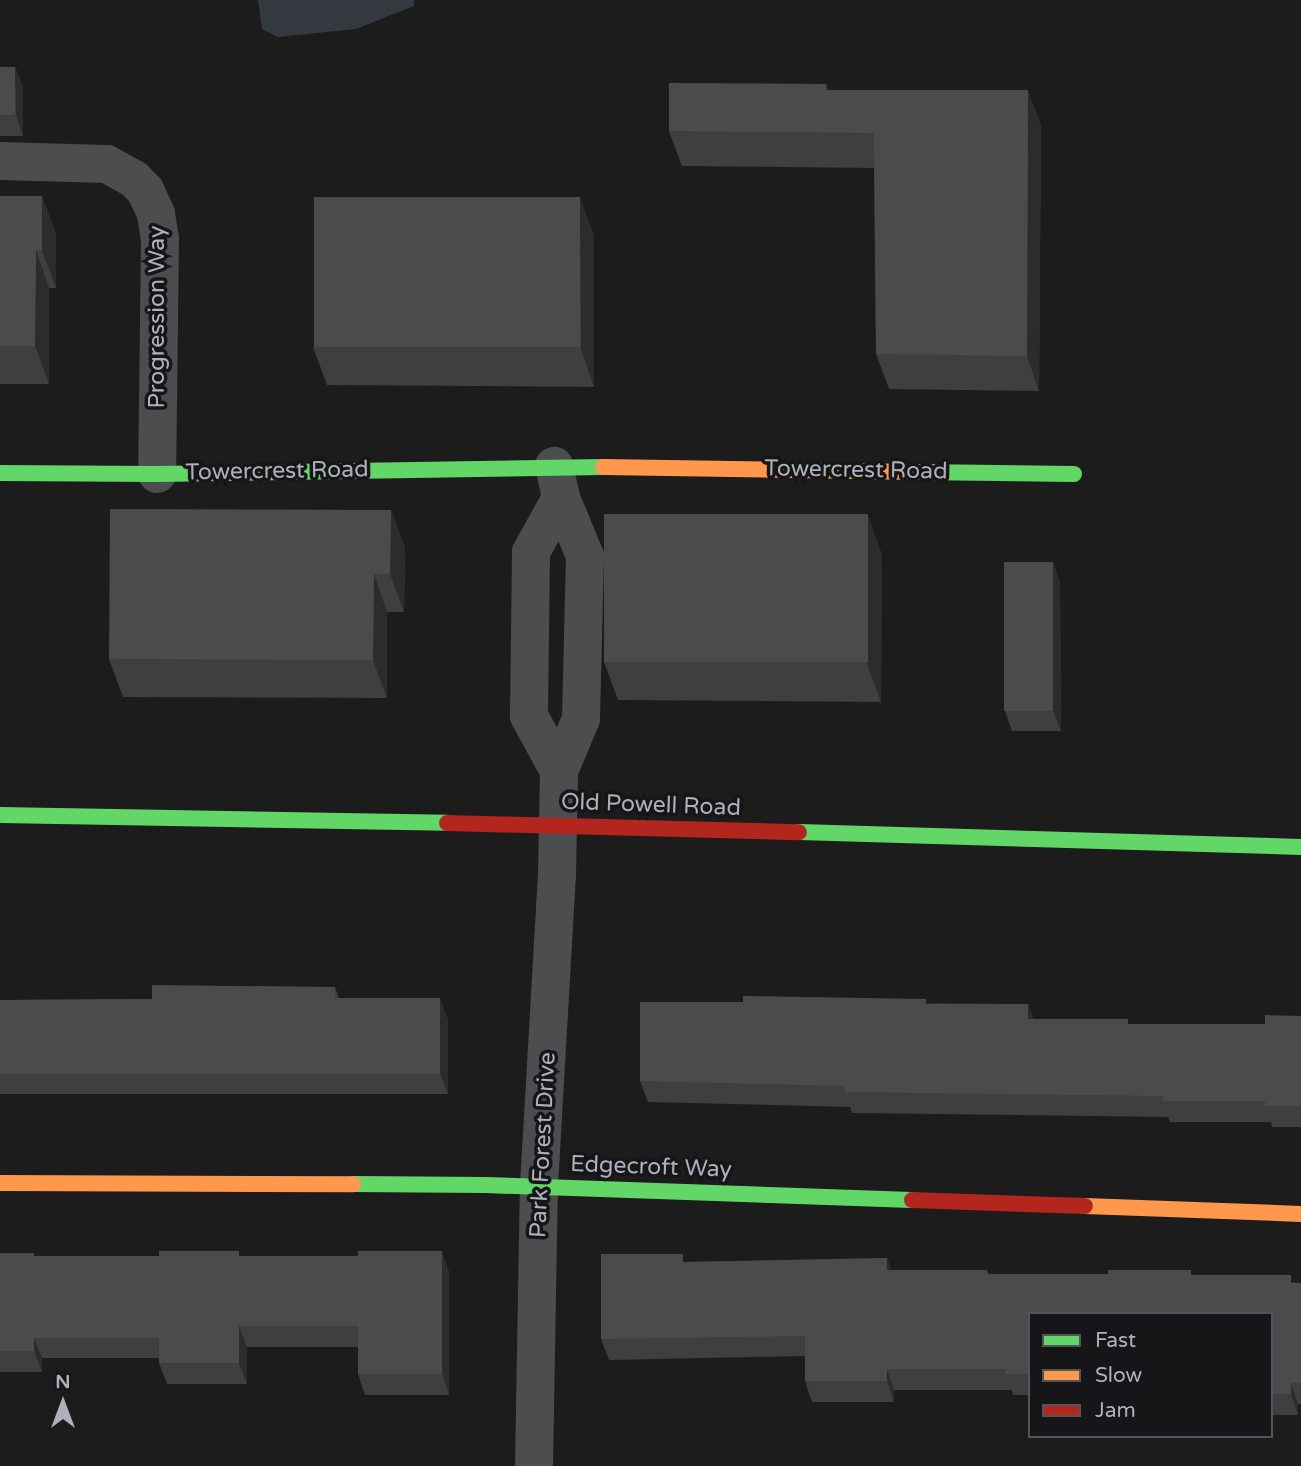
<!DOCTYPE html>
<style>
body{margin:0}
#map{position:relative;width:1301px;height:1466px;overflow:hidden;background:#1c1c1c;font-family:"Varela Round",sans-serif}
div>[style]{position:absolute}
.water>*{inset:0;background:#34383f}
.street>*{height:38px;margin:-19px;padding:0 19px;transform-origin:19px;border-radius:19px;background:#4c4d4e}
.fast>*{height:16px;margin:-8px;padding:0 8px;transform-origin:8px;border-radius:8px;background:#63d668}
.slow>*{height:16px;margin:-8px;padding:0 8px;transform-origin:8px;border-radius:8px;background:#ff974d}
.jam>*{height:16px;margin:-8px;padding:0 8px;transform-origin:8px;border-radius:8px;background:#b3261e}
.wall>*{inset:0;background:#3e3f40}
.shaded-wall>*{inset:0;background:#2c2c2c}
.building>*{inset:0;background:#4b4b4d;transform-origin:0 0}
span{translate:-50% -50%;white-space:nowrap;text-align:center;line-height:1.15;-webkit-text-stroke:7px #161618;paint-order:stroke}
.street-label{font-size:23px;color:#afb1ba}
.legend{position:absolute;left:1028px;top:1312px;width:245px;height:126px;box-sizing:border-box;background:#161618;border:2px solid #535459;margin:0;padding:9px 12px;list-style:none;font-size:21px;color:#afb1ba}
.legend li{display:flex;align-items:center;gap:14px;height:35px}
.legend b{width:35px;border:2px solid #535459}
.north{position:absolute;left:28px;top:1368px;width:70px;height:70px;-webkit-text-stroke:5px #161618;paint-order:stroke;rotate:0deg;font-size:19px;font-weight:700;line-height:28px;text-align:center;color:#afb1ba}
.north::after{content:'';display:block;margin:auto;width:24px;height:32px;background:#afb1ba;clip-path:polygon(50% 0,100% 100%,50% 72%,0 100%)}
</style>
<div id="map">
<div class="water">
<div style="clip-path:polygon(258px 0,414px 0,414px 6px,356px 29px,278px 37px,262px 29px)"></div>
</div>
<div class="street">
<div style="left:0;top:161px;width:107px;rotate:1.6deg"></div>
<div style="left:107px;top:164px;width:31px;rotate:29deg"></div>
<div style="left:134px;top:179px;width:16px;rotate:45deg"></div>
<div style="left:145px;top:190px;width:26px;rotate:65deg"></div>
<div style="left:156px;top:214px;width:24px;rotate:81deg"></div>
<div style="left:160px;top:238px;width:236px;rotate:90.7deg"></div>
<div style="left:559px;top:771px;width:63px;rotate:-118.6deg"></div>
<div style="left:529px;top:716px;width:164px;rotate:-89.3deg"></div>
<div style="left:531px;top:552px;width:62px;rotate:-60.9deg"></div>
<div style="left:534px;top:1466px;width:280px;rotate:-89deg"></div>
<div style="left:539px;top:1186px;width:312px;rotate:-86.7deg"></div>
<div style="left:557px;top:875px;width:104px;rotate:-88.9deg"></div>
<div style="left:559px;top:771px;width:56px;rotate:-67.1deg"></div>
<div style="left:581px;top:719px;width:163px;rotate:-88.6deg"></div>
<div style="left:585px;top:556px;width:63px;rotate:-112.5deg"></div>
<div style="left:561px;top:498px;width:33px;rotate:-102deg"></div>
</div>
<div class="fast">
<div style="left:917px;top:472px;width:157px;rotate:0.7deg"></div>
<div style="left:0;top:473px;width:157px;rotate:0.4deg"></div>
<div style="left:157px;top:474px;width:446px;rotate:-0.9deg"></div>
<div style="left:0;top:815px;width:447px;rotate:1deg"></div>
<div style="left:799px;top:832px;width:502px;rotate:1.71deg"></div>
<div style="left:353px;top:1184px;width:132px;rotate:0.4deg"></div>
<div style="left:485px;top:1185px;width:427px;rotate:2deg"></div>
</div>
<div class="slow">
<div style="left:603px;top:467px;width:314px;rotate:0.9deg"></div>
<div style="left:0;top:1183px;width:353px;rotate:0.2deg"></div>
<div style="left:1085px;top:1206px;width:216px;rotate:2.1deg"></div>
</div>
<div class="jam">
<div style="left:447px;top:823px;width:352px;rotate:1.5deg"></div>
<div style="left:912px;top:1200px;width:173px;rotate:2deg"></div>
</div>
<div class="wall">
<div style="clip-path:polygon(0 67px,15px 67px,23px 88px,23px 136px,0 136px)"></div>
<div style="clip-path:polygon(826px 84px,828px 90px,1041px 125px,1039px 391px,889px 389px,876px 354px,874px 168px,682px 166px,669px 131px)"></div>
<div style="clip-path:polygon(0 196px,42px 196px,56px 234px,56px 288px,49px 288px,49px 384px,0 384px)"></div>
<div style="clip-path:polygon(580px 198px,594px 236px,594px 387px,327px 385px,313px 347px)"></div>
<div style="clip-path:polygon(391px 510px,405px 548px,404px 612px,387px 612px,387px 698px,123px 697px,109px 659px)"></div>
<div style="clip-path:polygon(882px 554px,881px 702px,618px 700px,604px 662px)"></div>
<div style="clip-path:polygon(1053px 562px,1060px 583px,1061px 731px,1012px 731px,1005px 711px)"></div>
<div style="clip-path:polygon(335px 987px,339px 998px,448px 1019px,448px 1094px,0 1094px,0 1000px,152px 999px)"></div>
<div style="clip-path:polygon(743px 1002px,1028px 1004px,1033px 1019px,1130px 1024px,1265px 1024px,1301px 1016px,1301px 1127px,1272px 1127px,1271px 1122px,1170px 1122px,1168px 1117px,852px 1113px,850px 1107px,648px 1102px,640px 1081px)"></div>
<div style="clip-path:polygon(0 1253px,35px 1256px,241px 1256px,449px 1271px,449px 1395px,365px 1395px,358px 1374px,358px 1347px,247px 1347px,247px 1384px,167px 1384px,159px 1363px,159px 1358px,42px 1358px,42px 1372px,0 1372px)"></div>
<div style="clip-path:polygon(887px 1258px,891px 1270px,987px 1270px,989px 1274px,1193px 1275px,1301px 1283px,1301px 1404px,1298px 1404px,1298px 1415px,1271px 1415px,1271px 1314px,1030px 1314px,1030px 1395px,1013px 1395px,1012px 1390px,894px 1390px,894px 1402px,812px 1402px,805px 1381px,805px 1356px,609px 1360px,601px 1339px,686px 1262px)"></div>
</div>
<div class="shaded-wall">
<div style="clip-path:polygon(15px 67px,23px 88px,23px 136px,16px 115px)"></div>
<div style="clip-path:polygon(1028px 90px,1041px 125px,1039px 391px,1027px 356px)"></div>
<div style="clip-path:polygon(42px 196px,56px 234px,56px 288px,42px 250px)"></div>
<div style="clip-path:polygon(580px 198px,594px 236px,594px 387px,581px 349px)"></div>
<div style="clip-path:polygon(36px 250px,49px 288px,49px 384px,35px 346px)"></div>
<div style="clip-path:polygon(391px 510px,405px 548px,404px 612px,390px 574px)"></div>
<div style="clip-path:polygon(868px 516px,882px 554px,881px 702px,867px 664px)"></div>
<div style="clip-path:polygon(1053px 562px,1060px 583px,1061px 731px,1053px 711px)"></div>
<div style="clip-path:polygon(374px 574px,387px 612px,387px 698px,373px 660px)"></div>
<div style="clip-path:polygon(440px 998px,448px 1019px,448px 1094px,440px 1074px)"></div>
<div style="clip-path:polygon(1028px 1004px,1035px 1025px,1028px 1019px)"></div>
<div style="clip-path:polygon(442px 1251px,449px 1271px,449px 1395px,442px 1374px)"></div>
<div style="clip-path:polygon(887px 1258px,894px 1279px,887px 1270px)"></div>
<div style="clip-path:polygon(239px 1326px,247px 1347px,247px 1384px,239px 1363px)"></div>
<div style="clip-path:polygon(34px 1338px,42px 1358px,42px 1372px,34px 1351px)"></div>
<div style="clip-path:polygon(887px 1369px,894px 1390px,894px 1402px,887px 1381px)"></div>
<div style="clip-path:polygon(1291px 1383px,1298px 1404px,1298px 1415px,1291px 1394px)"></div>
</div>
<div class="building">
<div style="left:0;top:67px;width:15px;height:48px"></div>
<div style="clip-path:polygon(669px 83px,826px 84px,826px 90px,1028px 90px,1027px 356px,876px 354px,874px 133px,669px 131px)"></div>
<div style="clip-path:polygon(0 196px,42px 196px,42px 250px,36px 250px,35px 346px,0 346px)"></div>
<div style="left:314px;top:197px;width:266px;height:150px"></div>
<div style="clip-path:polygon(110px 509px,391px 510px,390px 574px,374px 574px,373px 660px,109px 659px)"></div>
<div style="left:604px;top:514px;width:264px;height:148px"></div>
<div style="left:1053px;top:562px;width:149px;height:49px;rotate:90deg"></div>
<div style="clip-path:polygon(152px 985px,335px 987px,335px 998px,440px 998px,440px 1074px,0 1074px,0 1000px,152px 999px)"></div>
<div style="clip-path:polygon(743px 996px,926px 999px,926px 1004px,1028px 1004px,1028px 1019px,1128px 1019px,1128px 1024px,1265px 1024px,1265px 1015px,1301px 1016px,1301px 1106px,1265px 1106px,1265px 1101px,1163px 1101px,1163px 1096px,845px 1092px,845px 1086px,640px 1081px,640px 1002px,743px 1002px)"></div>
<div style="clip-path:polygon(159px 1251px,239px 1251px,239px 1256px,358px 1256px,358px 1251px,442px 1251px,442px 1374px,358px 1374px,358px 1326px,239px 1326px,239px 1363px,159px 1363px,159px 1338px,34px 1338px,34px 1351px,0 1351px,0 1253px,34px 1253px,34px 1256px,159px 1256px)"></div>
<div style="clip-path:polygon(601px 1254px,683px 1254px,683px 1262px,887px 1258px,887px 1270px,987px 1270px,987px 1274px,1108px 1274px,1108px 1270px,1191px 1270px,1191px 1275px,1291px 1275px,1291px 1283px,1301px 1283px,1301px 1383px,1291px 1383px,1291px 1394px,1271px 1394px,1271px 1314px,1030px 1314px,1030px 1374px,1006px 1374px,1006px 1369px,887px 1369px,887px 1381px,805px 1381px,805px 1336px,601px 1339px)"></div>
</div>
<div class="street-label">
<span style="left:157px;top:317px;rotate:-90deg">Progression Way</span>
<span style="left:856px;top:470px;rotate:1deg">Towercrest Road</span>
<span style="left:277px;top:471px;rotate:-1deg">Towercrest Road</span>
<span style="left:651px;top:805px;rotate:2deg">Old Powell Road</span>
<span style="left:543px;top:1145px;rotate:-87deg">Park Forest Drive</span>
<span style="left:651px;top:1167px;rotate:2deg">Edgecroft Way</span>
</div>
<ul class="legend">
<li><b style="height:9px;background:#63d668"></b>Fast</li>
<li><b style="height:9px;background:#ff974d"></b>Slow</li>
<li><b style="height:9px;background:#b3261e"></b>Jam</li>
</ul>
<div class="north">N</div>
</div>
